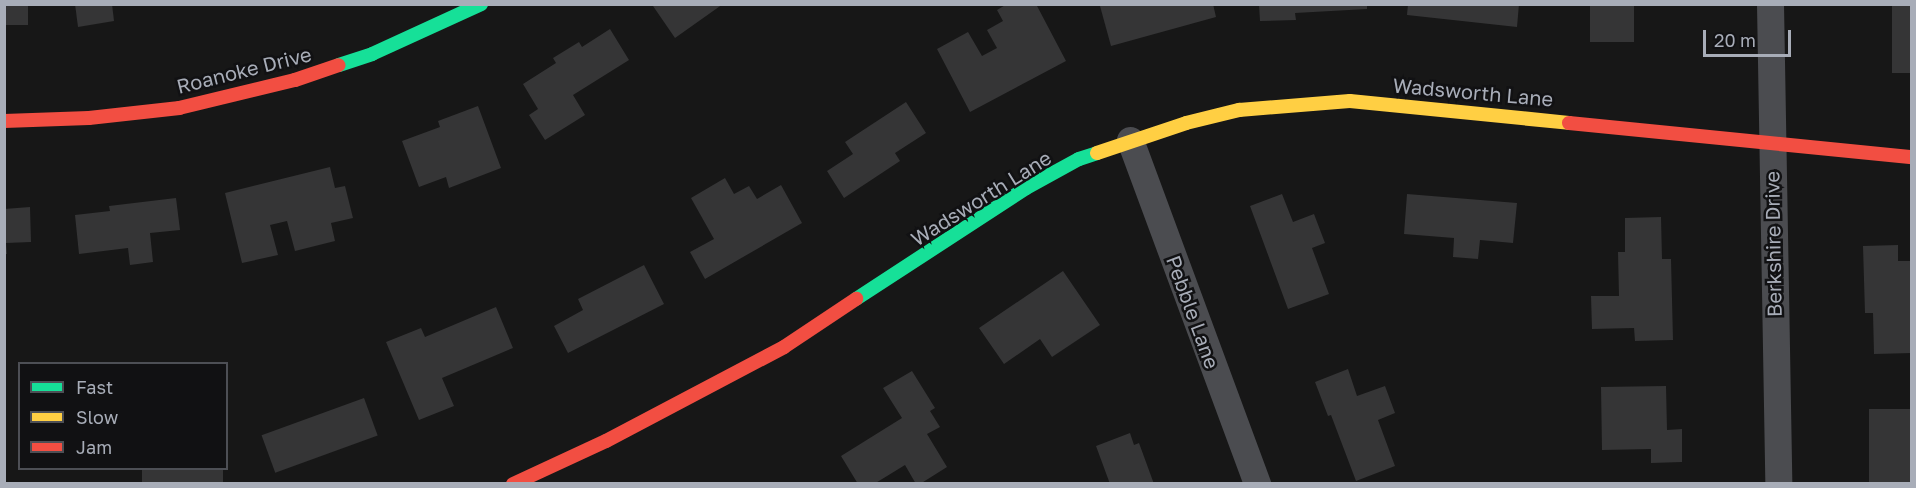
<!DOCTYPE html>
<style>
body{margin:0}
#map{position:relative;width:1916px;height:488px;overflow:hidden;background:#171717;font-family:"Golos Text",sans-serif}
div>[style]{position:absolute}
.building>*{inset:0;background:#353536;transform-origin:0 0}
.street>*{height:27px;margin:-13.5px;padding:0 13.5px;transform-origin:13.5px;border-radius:13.5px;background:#4b4c50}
.fast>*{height:14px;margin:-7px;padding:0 7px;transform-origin:7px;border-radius:7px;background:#16e098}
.slow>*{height:14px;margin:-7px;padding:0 7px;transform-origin:7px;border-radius:7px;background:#ffcf43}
.jam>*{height:14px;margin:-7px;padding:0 7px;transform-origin:7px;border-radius:7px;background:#f24e42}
span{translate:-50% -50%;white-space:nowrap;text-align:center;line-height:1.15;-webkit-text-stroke:5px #111113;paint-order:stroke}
.street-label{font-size:20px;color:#a8adb8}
.frame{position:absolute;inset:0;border:6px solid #a8adb8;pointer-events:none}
.legend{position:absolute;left:18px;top:362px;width:210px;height:108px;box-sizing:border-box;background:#111113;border:2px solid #4d4f55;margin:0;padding:8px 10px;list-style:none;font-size:18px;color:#a8adb8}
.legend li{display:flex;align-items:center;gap:12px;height:30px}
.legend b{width:30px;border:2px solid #4d4f55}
.scale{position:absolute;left:1703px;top:30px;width:88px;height:27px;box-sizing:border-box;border:3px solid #a8adb8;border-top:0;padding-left:8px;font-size:18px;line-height:21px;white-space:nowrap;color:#a8adb8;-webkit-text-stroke:4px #111113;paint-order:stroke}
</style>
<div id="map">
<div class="building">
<div style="left:4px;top:4px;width:24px;height:21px"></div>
<div style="clip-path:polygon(75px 4px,112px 4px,114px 21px,78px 27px)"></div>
<div style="clip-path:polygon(655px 4px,723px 4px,675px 38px,653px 6px)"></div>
<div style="clip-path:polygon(1007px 4px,1036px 4px,1066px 61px,970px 112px,937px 49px,968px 32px,982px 56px,997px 48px,987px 30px,1003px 21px,997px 10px)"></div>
<div style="clip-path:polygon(1107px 4px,1213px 4px,1216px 17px,1111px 46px,1100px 6px)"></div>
<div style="clip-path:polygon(1259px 4px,1367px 4px,1367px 9px,1295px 13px,1296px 20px,1260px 21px)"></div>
<div style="clip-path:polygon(1408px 4px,1519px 4px,1517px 27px,1407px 15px)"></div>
<div style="left:1892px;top:4px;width:20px;height:69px"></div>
<div style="left:1590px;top:5px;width:44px;height:37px"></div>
<div style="clip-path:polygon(610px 29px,629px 60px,573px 95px,585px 115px,545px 140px,529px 115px,538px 109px,523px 84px,556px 63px,553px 58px,579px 42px,582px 47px)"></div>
<div style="clip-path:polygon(906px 102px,926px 133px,895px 153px,900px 161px,844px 198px,827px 171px,853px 154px,845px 142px)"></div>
<div style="clip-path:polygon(478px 106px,501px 168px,449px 188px,446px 177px,419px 187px,402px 141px,440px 127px,438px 121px)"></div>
<div style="clip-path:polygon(330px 167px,335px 188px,345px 186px,353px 218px,331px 223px,335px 241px,295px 251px,287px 221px,270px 225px,278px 255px,242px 263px,225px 193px)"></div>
<div style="clip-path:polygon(725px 178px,734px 194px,749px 186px,757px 199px,781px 185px,802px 223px,705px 279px,690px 252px,714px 239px,691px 198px)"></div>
<div style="clip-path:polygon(1282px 194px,1293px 222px,1314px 214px,1325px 243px,1312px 248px,1329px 294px,1288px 309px,1250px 206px)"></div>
<div style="clip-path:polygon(1407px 194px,1517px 203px,1513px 243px,1480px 240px,1478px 259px,1453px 257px,1454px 238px,1404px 234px)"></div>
<div style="clip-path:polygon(176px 198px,180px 230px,150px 233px,153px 262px,130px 265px,128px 248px,79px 254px,75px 215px,110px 211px,109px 206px)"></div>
<div style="clip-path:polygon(30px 207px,31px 242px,6px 243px,7px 254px,4px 254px,4px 209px)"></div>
<div style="clip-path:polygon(1661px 217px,1662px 259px,1671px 259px,1673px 340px,1635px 341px,1634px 328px,1592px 329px,1591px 296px,1619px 296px,1618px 252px,1625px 252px,1625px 218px)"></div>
<div style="clip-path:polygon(1898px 245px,1898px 261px,1912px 261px,1912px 353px,1874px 354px,1873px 313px,1865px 313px,1863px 246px)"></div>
<div style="clip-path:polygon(644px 265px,664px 304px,568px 353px,554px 326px,583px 310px,578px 299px)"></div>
<div style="clip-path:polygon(1063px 271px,1100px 325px,1052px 357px,1040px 339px,1004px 364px,979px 328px)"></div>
<div style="clip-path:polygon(496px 307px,513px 348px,442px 378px,454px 406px,419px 420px,386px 342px,421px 328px,425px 337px)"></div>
<div style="clip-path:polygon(1348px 369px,1357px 396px,1385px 386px,1395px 413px,1378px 420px,1395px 466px,1356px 481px,1331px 415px,1328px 416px,1315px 382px)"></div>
<div style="clip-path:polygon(912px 371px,935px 408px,930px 411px,940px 427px,927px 434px,947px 467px,920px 484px,916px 484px,905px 465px,874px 484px,858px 484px,841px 456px,902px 418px,883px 388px)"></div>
<div style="clip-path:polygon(1666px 386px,1667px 430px,1682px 429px,1682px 462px,1651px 463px,1651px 449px,1602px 450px,1601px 387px)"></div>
<div style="left:364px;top:398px;width:40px;height:109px;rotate:70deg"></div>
<div style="left:1912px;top:409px;width:75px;height:43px;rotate:90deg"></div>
<div style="clip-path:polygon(1130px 433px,1134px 445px,1139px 443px,1154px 484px,1110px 484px,1096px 446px)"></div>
<div style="left:142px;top:468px;width:81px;height:17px"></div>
</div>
<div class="street">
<div style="left:1770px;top:4px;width:480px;rotate:89deg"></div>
<div style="left:1130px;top:140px;width:367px;rotate:69.7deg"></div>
</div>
<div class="fast">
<div style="left:339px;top:65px;width:35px;rotate:-18deg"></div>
<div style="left:372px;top:54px;width:120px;rotate:-24.6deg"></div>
<div style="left:856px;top:299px;width:203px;rotate:-33.1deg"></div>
<div style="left:1026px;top:188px;width:60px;rotate:-28.7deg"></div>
<div style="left:1079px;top:159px;width:19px;rotate:-18deg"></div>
</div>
<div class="slow">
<div style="left:1097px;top:153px;width:94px;rotate:-18.6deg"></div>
<div style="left:1186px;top:123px;width:55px;rotate:-13.8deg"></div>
<div style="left:1239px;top:110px;width:111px;rotate:-4.6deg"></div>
<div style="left:1350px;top:101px;width:220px;rotate:5.7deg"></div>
</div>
<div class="jam">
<div style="left:4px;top:121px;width:85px;rotate:-2deg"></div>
<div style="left:89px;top:118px;width:91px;rotate:-6.3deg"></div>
<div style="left:179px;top:108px;width:119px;rotate:-13.6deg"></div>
<div style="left:295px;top:80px;width:46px;rotate:-18.8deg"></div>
<div style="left:1569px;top:123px;width:345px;rotate:5.7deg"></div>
<div style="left:513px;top:484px;width:102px;rotate:-24.8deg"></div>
<div style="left:606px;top:441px;width:201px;rotate:-27.8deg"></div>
<div style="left:784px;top:347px;width:87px;rotate:-33.7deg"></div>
</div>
<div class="street-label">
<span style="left:244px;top:70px;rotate:-14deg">Roanoke Drive</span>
<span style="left:1473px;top:92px;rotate:5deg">Wadsworth Lane</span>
<span style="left:981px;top:198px;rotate:-32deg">Wadsworth Lane</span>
<span style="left:1773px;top:244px;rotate:-91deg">Berkshire Drive</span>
<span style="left:1193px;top:312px;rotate:70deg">Pebble Lane</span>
</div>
<div class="frame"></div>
<ul class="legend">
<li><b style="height:8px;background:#16e098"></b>Fast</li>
<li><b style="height:8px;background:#ffcf43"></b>Slow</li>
<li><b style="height:8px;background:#f24e42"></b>Jam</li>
</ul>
<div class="scale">20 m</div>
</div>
